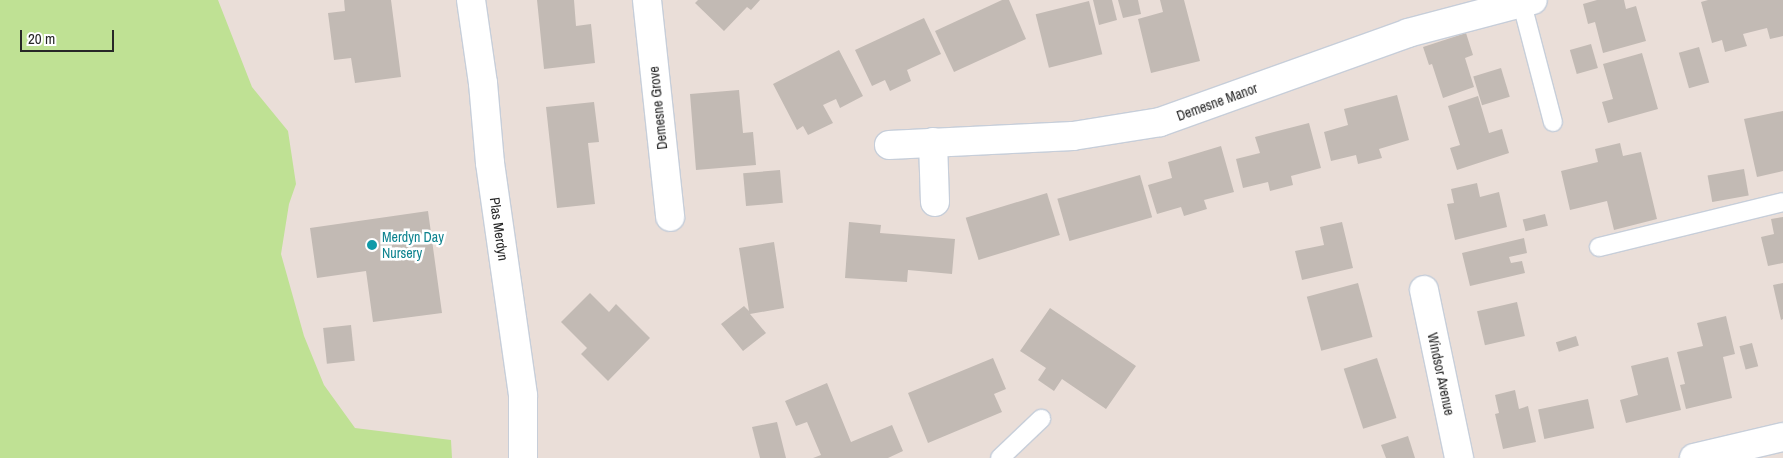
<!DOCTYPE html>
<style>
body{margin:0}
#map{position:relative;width:1783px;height:458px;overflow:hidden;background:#eaded8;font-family:"Archivo Narrow",sans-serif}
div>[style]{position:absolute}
.green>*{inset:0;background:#bfe194}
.building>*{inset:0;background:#c2bab4;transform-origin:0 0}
.roads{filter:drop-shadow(1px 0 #c7ced9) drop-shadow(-1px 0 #c7ced9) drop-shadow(0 1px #c7ced9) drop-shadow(0 -1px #c7ced9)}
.service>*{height:18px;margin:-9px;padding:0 9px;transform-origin:9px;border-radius:9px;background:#fff}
.minor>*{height:28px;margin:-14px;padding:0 14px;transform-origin:14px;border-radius:14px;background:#fff}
.dots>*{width:14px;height:14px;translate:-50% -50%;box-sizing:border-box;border:2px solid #fff;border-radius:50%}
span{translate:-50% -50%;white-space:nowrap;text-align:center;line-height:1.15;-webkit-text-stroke:5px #fff;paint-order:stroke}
.street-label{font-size:14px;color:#272727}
.culture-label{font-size:14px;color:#0d838f}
.left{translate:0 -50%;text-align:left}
.scale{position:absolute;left:20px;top:30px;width:94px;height:22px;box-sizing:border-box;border:2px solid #272727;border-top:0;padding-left:6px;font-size:15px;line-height:18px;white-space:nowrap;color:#272727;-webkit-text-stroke:4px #fff;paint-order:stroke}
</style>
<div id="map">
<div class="green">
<div style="clip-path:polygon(0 0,218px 0,252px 87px,288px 131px,296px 184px,289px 204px,281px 254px,304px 336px,324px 385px,355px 428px,451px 440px,452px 458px,0 458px)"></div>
</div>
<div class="building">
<div style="clip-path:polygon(344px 0,391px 0,401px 77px,355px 83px,351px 58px,334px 60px,328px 13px,345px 11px)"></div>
<div style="clip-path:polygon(537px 0,574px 0,576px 26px,591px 24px,595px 63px,544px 69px)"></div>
<div style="clip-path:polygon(698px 0,760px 0,751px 10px,747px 7px,724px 31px,695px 3px)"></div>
<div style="clip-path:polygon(1002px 0,1009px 0,1026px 39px,954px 72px,935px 31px)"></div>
<div style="clip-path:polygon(1093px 0,1112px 0,1117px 20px,1099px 25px)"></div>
<div style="clip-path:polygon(1118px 0,1138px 0,1141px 14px,1123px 18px)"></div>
<div style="clip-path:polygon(1160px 0,1184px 0,1200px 61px,1151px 73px,1138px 19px,1163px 12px)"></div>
<div style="clip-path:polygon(1597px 0,1624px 0,1626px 9px,1636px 6px,1646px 41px,1603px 53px,1595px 22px,1588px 24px,1583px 4px)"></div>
<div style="clip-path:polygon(1708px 0,1783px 0,1783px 36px,1770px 39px,1767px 28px,1743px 34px,1747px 46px,1725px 52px,1722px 40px,1712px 43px,1701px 2px)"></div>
<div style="left:1089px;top:1px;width:55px;height:55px;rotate:76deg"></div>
<div style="clip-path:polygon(924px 18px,941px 54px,907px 70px,911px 81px,890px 91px,885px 80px,872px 86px,855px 50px)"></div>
<div style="clip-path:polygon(1466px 33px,1473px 55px,1465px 58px,1474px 87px,1443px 98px,1432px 64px,1429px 65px,1423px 47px)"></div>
<div style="left:1591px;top:44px;width:25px;height:22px;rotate:74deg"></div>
<div style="left:1699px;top:47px;width:37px;height:21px;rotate:74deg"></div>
<div style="clip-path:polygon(839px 50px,863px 96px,840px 108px,836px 99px,823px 105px,833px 123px,808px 135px,803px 126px,797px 130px,773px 84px)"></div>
<div style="clip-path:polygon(1642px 53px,1658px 109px,1608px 123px,1602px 102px,1613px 99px,1603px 64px)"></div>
<div style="left:1501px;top:68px;width:30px;height:29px;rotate:73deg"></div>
<div style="clip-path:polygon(739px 90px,743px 133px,753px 132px,756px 165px,696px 170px,690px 94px)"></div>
<div style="clip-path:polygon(1397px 95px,1409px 140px,1379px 149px,1382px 158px,1358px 164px,1356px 155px,1331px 161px,1324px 132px,1348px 125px,1344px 109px)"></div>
<div style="clip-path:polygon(1478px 96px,1489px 133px,1502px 129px,1509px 153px,1457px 170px,1450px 148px,1460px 145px,1448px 106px)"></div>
<div style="clip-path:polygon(594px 102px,599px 142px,588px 143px,595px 204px,557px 208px,546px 107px)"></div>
<div style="clip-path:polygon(1783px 111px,1783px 171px,1757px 177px,1744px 119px)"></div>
<div style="clip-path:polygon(1309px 123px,1321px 168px,1291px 176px,1293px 185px,1270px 191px,1268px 182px,1243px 188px,1236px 159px,1260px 153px,1255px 137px)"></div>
<div style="clip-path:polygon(1620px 143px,1623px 156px,1641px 152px,1657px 219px,1614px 230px,1607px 201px,1570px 210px,1561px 171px,1598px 162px,1595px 149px)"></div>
<div style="clip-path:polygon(1221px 146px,1234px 192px,1204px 200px,1207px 209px,1184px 216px,1181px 207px,1157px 214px,1148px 185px,1172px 178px,1168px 162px)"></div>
<div style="left:1744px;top:169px;width:27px;height:37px;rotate:80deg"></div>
<div style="left:780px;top:170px;width:33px;height:37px;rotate:85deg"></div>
<div style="left:1140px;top:175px;width:44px;height:86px;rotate:74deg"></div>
<div style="clip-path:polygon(1477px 183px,1480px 197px,1499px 192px,1507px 227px,1455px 240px,1447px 204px,1454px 203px,1451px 189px)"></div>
<div style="left:1047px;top:193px;width:44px;height:85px;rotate:73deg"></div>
<div style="clip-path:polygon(428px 211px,442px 313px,373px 322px,366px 271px,317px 278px,310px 228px)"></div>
<div style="left:1545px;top:214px;width:12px;height:23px;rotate:76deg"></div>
<div style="clip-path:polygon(1783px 217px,1783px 263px,1768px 266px,1761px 237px,1774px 234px,1771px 219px)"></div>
<div style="clip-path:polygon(849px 222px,881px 225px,880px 233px,955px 239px,952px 274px,908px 270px,907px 282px,845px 278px)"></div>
<div style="clip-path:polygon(1342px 222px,1353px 268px,1302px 280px,1295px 251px,1324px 245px,1320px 227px)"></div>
<div style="clip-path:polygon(1524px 238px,1527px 253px,1509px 257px,1511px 263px,1522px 261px,1525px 273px,1470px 286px,1462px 253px)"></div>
<div style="clip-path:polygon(774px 242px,784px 308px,750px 314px,766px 333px,743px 351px,721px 324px,744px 306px,749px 311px,739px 248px)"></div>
<div style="left:1358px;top:283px;width:56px;height:53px;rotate:75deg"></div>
<div style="clip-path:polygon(1783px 283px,1783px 319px,1781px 320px,1773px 285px)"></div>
<div style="clip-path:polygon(590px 293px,609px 312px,616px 304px,650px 338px,608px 381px,581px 354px,587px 348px,561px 322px)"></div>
<div style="left:1517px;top:302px;width:35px;height:41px;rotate:77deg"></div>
<div style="clip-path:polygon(1050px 308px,1136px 366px,1106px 409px,1062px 379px,1054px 391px,1038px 380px,1046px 368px,1020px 351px)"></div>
<div style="clip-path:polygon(1726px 316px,1735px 354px,1723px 357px,1732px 398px,1686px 409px,1680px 385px,1685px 384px,1677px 352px,1703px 346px,1697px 323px)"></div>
<div style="left:351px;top:325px;width:36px;height:28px;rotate:84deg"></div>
<div style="left:1576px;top:336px;width:10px;height:21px;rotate:73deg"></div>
<div style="left:1752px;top:343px;width:24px;height:13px;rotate:75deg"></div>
<div style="clip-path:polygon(1668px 357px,1681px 410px,1626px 423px,1620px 400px,1638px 395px,1631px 366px)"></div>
<div style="clip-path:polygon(993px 358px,1006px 389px,994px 394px,1002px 412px,928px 443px,908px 393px)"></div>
<div style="left:1377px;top:358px;width:63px;height:35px;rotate:72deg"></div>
<div style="clip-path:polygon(827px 383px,851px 442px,892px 425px,903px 451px,888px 458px,813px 458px,821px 455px,807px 422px,796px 426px,785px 401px)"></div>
<div style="clip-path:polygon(1515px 390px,1519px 409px,1528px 406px,1536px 442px,1503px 449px,1495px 414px,1499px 413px,1495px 395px)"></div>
<div style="left:1588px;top:399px;width:30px;height:51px;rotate:78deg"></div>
<div style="clip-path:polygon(777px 422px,786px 458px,760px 458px,752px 427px)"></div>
<div style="clip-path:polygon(1408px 436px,1415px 458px,1386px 458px,1381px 445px)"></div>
</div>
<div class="roads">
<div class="service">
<div style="left:1522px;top:4px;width:122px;rotate:75.3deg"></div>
<div style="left:1599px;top:247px;width:189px;rotate:-13.7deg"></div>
<div style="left:1000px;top:458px;width:57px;rotate:-43.6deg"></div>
</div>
<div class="minor">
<div style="left:471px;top:0;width:84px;rotate:81.8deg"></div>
<div style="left:483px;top:83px;width:80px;rotate:85deg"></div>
<div style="left:490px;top:163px;width:235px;rotate:81.9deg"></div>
<div style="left:523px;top:396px;width:62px;rotate:90deg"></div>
<div style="left:647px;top:0;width:218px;rotate:83.9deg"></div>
<div style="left:933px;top:142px;width:60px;rotate:88.1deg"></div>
<div style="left:889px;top:145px;width:184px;rotate:-2.8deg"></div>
<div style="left:1073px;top:136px;width:88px;rotate:-9.1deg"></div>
<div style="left:1160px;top:122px;width:263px;rotate:-19.7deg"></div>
<div style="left:1408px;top:33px;width:129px;rotate:-14.8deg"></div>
<div style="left:1424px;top:290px;width:172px;rotate:78.2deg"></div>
<div style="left:1694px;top:458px;width:91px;rotate:-13.3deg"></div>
</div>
</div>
<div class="dots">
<div style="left:372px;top:245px;background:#0f9aa8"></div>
</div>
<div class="street-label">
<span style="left:1217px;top:102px;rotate:-20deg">Demesne Manor</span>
<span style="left:658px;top:108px;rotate:-96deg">Demesne Grove</span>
<span style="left:499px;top:229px;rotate:82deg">Plas Merdyn</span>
<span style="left:1441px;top:374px;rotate:78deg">Windsor Avenue</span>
</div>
<div class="culture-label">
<span class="left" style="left:382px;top:245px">Merdyn Day<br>Nursery</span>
</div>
<div class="scale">20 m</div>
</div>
